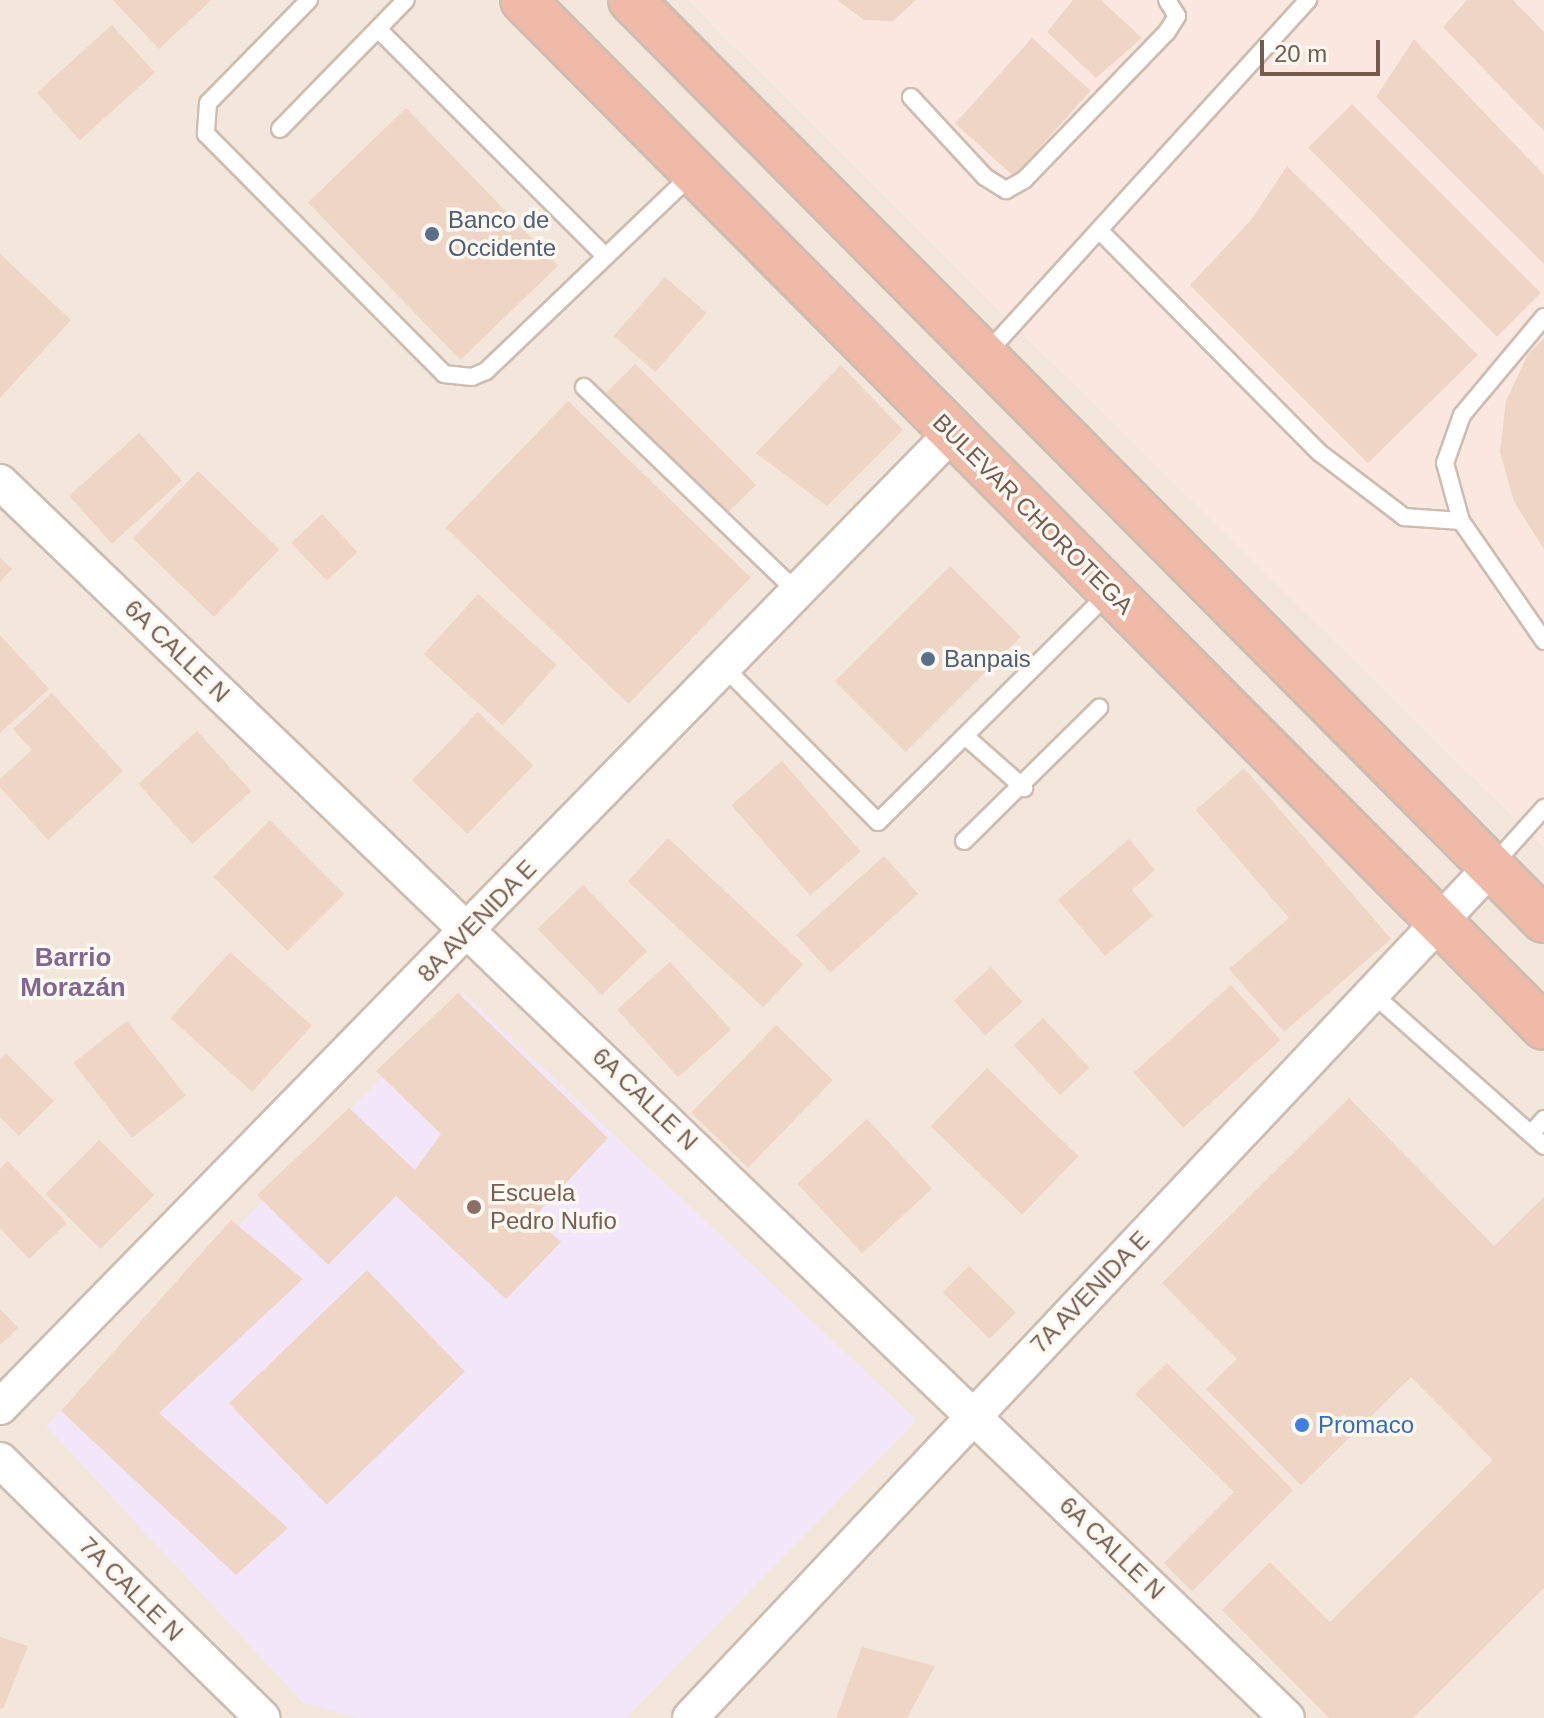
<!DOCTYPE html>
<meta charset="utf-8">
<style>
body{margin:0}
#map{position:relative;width:1544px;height:1718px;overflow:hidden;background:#fbf5eb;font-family:Arial,sans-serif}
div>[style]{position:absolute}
.residential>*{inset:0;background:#f2e7da;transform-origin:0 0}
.commercial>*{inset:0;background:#fae8e0}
.education>*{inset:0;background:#f2e7f8}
.building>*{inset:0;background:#eed5c5;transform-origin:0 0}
.roads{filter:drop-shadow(2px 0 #cdbdb1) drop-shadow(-2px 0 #cdbdb1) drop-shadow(0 2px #cdbdb1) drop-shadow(0 -2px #cdbdb1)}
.lane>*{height:16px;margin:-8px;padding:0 8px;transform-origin:8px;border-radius:8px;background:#fff}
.street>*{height:34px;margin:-17px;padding:0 17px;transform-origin:17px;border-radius:17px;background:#fff}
.highway>*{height:44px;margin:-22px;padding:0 22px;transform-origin:22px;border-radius:22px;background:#efbaa8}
.dots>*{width:22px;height:22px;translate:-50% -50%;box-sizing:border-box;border:4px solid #fef9f2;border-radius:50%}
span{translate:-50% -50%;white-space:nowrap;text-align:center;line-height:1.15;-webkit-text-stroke:7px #fef9f2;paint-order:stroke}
.service-label{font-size:24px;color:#4e5e75}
.left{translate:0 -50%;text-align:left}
.street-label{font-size:24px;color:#755c50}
.education-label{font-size:24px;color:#785e54}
.shop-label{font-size:24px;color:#366cbe}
.neighbourhood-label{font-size:26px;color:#826890;font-weight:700}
.scale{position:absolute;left:1260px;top:40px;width:120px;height:36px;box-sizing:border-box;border:4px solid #755c50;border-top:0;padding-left:10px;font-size:24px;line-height:28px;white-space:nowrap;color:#755c50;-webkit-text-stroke:6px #fef9f2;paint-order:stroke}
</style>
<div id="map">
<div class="residential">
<div style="left:0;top:0;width:1544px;height:1718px"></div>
</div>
<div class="commercial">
<div style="clip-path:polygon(687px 0,1544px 0,1544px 848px,978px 290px)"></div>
</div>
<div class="education">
<div style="clip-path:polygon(463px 993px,917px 1420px,626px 1718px,359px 1718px,303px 1703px,46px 1426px)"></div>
</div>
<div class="building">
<div style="clip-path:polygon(113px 0,211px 0,159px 49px)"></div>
<div style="clip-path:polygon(837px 0,916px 0,893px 21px,864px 20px)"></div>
<div style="clip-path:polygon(1073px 0,1101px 0,1142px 38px,1096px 78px,1047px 32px)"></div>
<div style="clip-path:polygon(1467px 0,1513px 0,1544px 32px,1544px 131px,1443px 27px)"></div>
<div style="left:112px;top:25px;width:64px;height:101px;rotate:48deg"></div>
<div style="left:1032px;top:38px;width:79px;height:115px;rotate:42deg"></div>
<div style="clip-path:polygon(1414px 39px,1544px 175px,1544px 264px,1376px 97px)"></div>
<div style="left:1352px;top:104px;width:267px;height:62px;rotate:45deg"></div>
<div style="left:406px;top:108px;width:219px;height:136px;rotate:46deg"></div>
<div style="clip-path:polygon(1287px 166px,1478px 355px,1368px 463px,1190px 285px,1251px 220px)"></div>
<div style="clip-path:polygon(0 254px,71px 320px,0 398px)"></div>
<div style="left:665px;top:277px;width:55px;height:78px;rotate:41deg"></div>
<div style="clip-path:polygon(1544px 338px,1544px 549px,1514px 502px,1500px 452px,1506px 401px,1528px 354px)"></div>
<div style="left:635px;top:364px;width:171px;height:45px;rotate:45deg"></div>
<div style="clip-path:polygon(841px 365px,903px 430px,827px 506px,756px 453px)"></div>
<div style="left:568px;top:401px;width:254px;height:176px;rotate:44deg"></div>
<div style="left:139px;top:433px;width:64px;height:94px;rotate:48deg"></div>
<div style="left:198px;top:471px;width:113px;height:94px;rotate:44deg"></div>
<div style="left:322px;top:514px;width:52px;height:42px;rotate:47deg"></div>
<div style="clip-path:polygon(0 558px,12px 569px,0 582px)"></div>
<div style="left:950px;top:566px;width:100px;height:163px;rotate:45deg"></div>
<div style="left:478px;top:594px;width:106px;height:81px;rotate:42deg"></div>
<div style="clip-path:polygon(0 635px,49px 689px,0 733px)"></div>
<div style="clip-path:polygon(52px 693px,123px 771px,48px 840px,0 787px,0 779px,32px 750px,13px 729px)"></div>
<div style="left:478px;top:712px;width:77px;height:95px;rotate:44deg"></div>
<div style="left:197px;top:731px;width:81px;height:79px;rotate:48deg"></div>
<div style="left:782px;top:761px;width:120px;height:67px;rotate:49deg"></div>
<div style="clip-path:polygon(1244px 768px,1391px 939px,1284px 1032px,1229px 969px,1289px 918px,1196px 810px)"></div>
<div style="left:270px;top:820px;width:105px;height:80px;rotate:45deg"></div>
<div style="left:668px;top:838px;width:185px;height:59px;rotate:43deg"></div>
<div style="clip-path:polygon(1129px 839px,1155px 870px,1132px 890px,1153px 916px,1105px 956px,1058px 900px)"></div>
<div style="left:884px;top:856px;width:51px;height:118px;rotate:48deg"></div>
<div style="left:583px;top:885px;width:92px;height:63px;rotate:46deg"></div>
<div style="left:230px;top:952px;width:110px;height:89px;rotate:42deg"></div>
<div style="left:670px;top:962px;width:91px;height:71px;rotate:48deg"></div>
<div style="left:991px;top:967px;width:47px;height:50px;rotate:48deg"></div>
<div style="left:1231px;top:985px;width:74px;height:131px;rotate:48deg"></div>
<div style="clip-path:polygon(458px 993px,608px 1138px,534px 1217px,561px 1242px,506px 1299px,396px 1196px,328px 1265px,257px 1195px,349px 1108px,415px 1170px,441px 1134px,376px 1071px)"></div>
<div style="left:1043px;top:1018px;width:68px;height:40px;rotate:47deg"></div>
<div style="left:127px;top:1021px;width:95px;height:68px;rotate:52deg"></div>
<div style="left:776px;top:1025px;width:79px;height:122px;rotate:44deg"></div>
<div style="clip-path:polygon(6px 1053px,54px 1101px,19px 1136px,0 1117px,0 1060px)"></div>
<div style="left:987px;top:1068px;width:127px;height:81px;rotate:44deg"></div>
<div style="clip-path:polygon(1349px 1098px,1494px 1246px,1544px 1197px,1544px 1588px,1413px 1718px,1329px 1718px,1222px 1610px,1270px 1562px,1330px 1622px,1493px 1460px,1411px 1377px,1301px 1485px,1206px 1389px,1237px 1359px,1162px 1283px)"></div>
<div style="left:867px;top:1119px;width:95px;height:95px;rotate:47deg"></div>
<div style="left:99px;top:1140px;width:78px;height:76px;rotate:45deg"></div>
<div style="clip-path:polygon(8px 1161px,67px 1223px,29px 1259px,0 1228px,0 1169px)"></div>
<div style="clip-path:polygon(231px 1220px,303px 1279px,159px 1413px,288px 1528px,236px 1575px,61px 1411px)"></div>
<div style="left:969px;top:1266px;width:66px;height:37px;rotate:45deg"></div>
<div style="left:367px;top:1270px;width:141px;height:192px;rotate:46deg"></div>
<div style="clip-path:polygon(0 1309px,18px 1328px,0 1345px)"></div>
<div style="clip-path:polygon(1167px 1363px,1293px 1490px,1192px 1591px,1164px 1563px,1234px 1492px,1135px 1394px)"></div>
<div style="clip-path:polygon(0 1637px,28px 1646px,3px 1709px,0 1708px)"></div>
<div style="clip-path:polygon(862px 1647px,935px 1666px,907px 1718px,836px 1718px)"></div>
</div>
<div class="roads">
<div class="lane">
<div style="left:309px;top:0;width:144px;rotate:134.4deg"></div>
<div style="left:208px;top:103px;width:31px;rotate:94deg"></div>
<div style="left:206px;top:134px;width:338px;rotate:45.2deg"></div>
<div style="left:444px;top:374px;width:28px;rotate:6deg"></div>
<div style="left:472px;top:377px;width:15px;rotate:-23deg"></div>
<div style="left:486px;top:371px;width:285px;rotate:-43.7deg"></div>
<div style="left:378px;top:29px;width:322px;rotate:45deg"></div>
<div style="left:911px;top:97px;width:109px;rotate:47.2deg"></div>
<div style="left:985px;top:177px;width:25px;rotate:32deg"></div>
<div style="left:1006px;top:190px;width:21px;rotate:-29deg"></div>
<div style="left:1024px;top:180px;width:206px;rotate:-46deg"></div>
<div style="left:1167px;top:32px;width:19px;rotate:-58deg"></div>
<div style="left:1177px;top:16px;width:19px;rotate:-122deg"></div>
<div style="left:280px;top:129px;width:180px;rotate:-45.7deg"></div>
<div style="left:1099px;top:230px;width:314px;rotate:45.3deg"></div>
<div style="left:1320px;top:453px;width:106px;rotate:37.3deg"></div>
<div style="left:1404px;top:517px;width:57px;rotate:4deg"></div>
<div style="left:1544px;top:317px;width:128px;rotate:129.9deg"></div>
<div style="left:1462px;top:415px;width:51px;rotate:109.5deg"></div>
<div style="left:1445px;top:463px;width:60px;rotate:74.6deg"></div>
<div style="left:1461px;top:521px;width:146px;rotate:55.3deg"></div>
<div style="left:986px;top:354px;width:479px;rotate:-47.7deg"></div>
<div style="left:584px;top:387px;width:296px;rotate:43.9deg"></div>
<div style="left:724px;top:667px;width:218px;rotate:45.2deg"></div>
<div style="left:878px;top:822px;width:327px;rotate:-44.8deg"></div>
<div style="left:965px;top:736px;width:79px;rotate:41.4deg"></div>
<div style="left:964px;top:841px;width:190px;rotate:-44.6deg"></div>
<div style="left:1492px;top:866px;width:78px;rotate:-48.1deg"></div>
<div style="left:1373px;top:994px;width:229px;rotate:41.6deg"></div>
<div style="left:1531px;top:1134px;width:20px;rotate:-49deg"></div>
</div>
<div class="street">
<div style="left:0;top:482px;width:1784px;rotate:43.84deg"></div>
<div style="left:0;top:1407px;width:1362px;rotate:-45.65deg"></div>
<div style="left:0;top:1460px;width:368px;rotate:44.5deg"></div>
<div style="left:690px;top:1718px;width:1169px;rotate:-46.73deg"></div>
</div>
<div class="highway">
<div style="left:523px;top:0;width:1448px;rotate:45.17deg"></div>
<div style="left:631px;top:0;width:1296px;rotate:45.22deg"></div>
</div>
</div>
<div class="dots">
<div style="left:432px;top:234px;background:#5c6f8a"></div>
<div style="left:928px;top:659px;background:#5c6f8a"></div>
<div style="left:474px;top:1207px;background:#8d6e63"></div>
<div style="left:1302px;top:1425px;background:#3f7fe0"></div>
</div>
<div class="service-label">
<span class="left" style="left:448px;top:234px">Banco de<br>Occidente</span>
<span class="left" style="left:944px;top:659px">Banpais</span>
</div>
<div class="street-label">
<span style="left:1033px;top:514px;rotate:45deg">BULEVAR CHOROTEGA</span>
<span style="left:177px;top:651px;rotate:44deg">6A CALLE N</span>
<span style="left:477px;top:921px;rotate:-46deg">8A AVENIDA E</span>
<span style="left:645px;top:1099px;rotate:44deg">6A CALLE N</span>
<span style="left:1090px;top:1292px;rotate:-46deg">7A AVENIDA E</span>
<span style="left:1112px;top:1548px;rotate:44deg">6A CALLE N</span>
<span style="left:131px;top:1589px;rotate:45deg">7A CALLE N</span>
</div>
<div class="education-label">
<span class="left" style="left:490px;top:1207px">Escuela<br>Pedro Nufio</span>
</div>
<div class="shop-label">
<span class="left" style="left:1318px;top:1425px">Promaco</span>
</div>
<div class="neighbourhood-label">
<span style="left:73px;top:973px">Barrio<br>Morazán</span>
</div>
<div class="scale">20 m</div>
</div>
